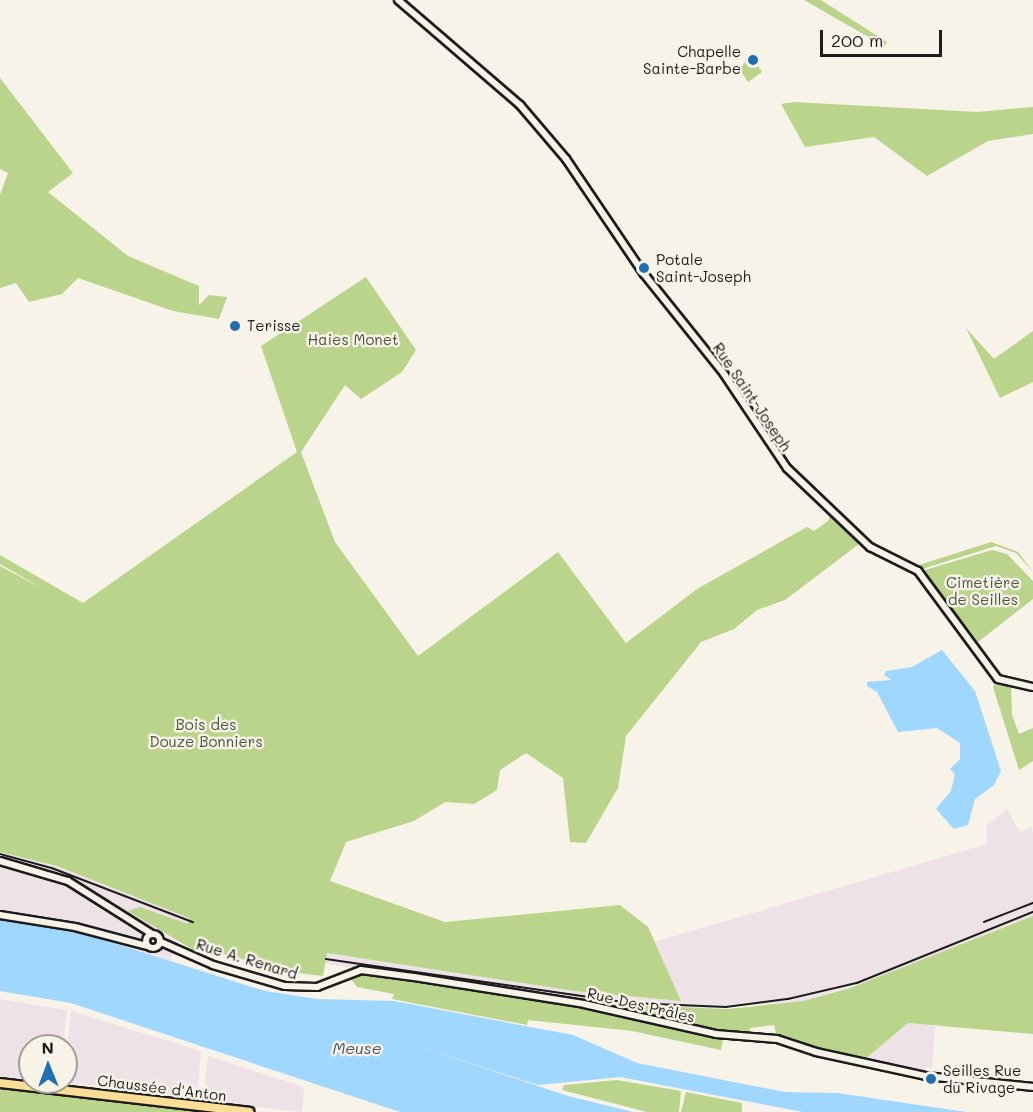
<!DOCTYPE html>
<meta charset="utf-8">
<style>
body{margin:0}
#map{position:relative;width:1033px;height:1112px;overflow:hidden;background:#f7f3e8;font-family:Mali,sans-serif}
div>[style]{position:absolute}
.built>*{inset:0;background:#efe2e7}
.green>*{inset:0;background:#bad48b}
.water>*{inset:0;background:#9fd7ff}
.roads{filter:drop-shadow(2px 0 #1c1c1c) drop-shadow(-2px 0 #1c1c1c) drop-shadow(0 2px #1c1c1c) drop-shadow(0 -2px #1c1c1c)}
.tertiary>*{height:6px;margin:-3px;padding:0 3px;transform-origin:3px;border-radius:3px;background:#f7f3e8}
.tertiary>.ring{margin:-3px;padding:0;box-sizing:content-box;background:none;border:6px solid #f7f3e8;border-radius:50%}
.primary>*{height:8px;margin:-4px;padding:0 4px;transform-origin:4px;border-radius:4px;background:#fdde96}
.rail>*{height:1.5px;margin:-0.75px;padding:0 0.75px;transform-origin:0.75px;border-radius:0.75px;background:#1c1c1c}
.dots>*{width:16px;height:16px;translate:-50% -50%;box-sizing:border-box;border:3px solid #f7f3e8;border-radius:50%}
span{translate:-50% -50%;white-space:nowrap;text-align:center;line-height:1.15;-webkit-text-stroke:5px #f7f3e8;paint-order:stroke}
.poi-label{font-size:15px;color:#1c1c1c}
.right{translate:-100% -50%;text-align:right}
.left{translate:0 -50%;text-align:left}
.park-label{font-size:15px;color:#4b533d}
.street-label{font-size:15px;color:#1c1c1c}
.water-label{font-size:16px;color:#435460;font-style:italic}
.north{position:absolute;left:18px;top:1034px;width:60px;height:60px;box-sizing:border-box;background:#f7f3e8;border:2px solid #9f9d96;border-radius:50%;rotate:359deg;font-size:16px;font-weight:700;line-height:24px;text-align:center;color:#1c1c1c}
.north::after{content:'';display:block;margin:auto;width:21px;height:27px;background:#1f6fb2;clip-path:polygon(50% 0,100% 100%,50% 72%,0 100%)}
.scale{position:absolute;left:820px;top:30px;width:122px;height:27px;box-sizing:border-box;border:3px solid #1c1c1c;border-top:0;padding-left:8px;font-size:18px;line-height:21px;white-space:nowrap;color:#1c1c1c;-webkit-text-stroke:4px #f7f3e8;paint-order:stroke}
</style>
<div id="map">
<div class="built">
<div style="clip-path:polygon(1007px 809px,1020px 832px,1031px 827px,1033px 833px,1033px 916px,912px 967px,803px 1001px,677px 1011px,325px 964px,326px 953px,574px 991px,681px 1001px,654px 942px,987px 844px,986px 826px)"></div>
<div style="clip-path:polygon(0 852px,57px 866px,189px 918px,189px 925px,161px 914px,129px 911px,177px 942px,170px 961px,81px 933px,0 920px)"></div>
<div style="clip-path:polygon(0 999px,67px 1010px,63px 1046px,30px 1046px,30px 1079px,0 1076px)"></div>
<div style="clip-path:polygon(71px 1011px,201px 1051px,197px 1098px,63px 1082px)"></div>
<div style="clip-path:polygon(908px 1023px,935px 1026px,932px 1068px,925px 1067px,924px 1074px,864px 1060px)"></div>
<div style="clip-path:polygon(208px 1056px,304px 1087px,302px 1112px,203px 1101px)"></div>
</div>
<div class="green">
<div style="clip-path:polygon(804px 0,821px 0,887px 42px,884px 46px)"></div>
<div style="clip-path:polygon(750px 54px,762px 72px,748px 82px,740px 70px)"></div>
<div style="clip-path:polygon(0 78px,73px 173px,48px 192px,128px 256px,199px 286px,199px 305px,209px 295px,227px 297px,219px 319px,173px 311px,78px 278px,62px 294px,29px 302px,16px 283px,0 288px,0 195px,8px 173px,0 169px)"></div>
<div style="clip-path:polygon(794px 102px,977px 112px,1033px 107px,1033px 134px,988px 141px,927px 176px,874px 137px,805px 147px,781px 104px)"></div>
<div style="clip-path:polygon(366px 277px,416px 350px,402px 372px,361px 399px,345px 385px,301px 452px,335px 542px,418px 656px,558px 552px,626px 643px,697px 589px,807px 527px,814px 531px,828px 521px,831px 511px,863px 541px,785px 600px,757px 610px,734px 629px,701px 642px,626px 736px,618px 788px,586px 843px,570px 842px,563px 778px,526px 753px,500px 770px,497px 790px,474px 804px,445px 802px,414px 821px,346px 842px,330px 881px,445px 922px,620px 905px,648px 927px,681px 1001px,574px 991px,327px 953px,323px 976px,289px 972px,204px 949px,195px 951px,128px 911px,140px 907px,188px 924px,189px 918px,57px 866px,0 852px,0 566px,45px 590px,0 564px,0 555px,83px 603px,297px 452px,261px 346px)"></div>
<div style="clip-path:polygon(966px 328px,994px 359px,1033px 331px,1033px 382px,1000px 398px)"></div>
<div style="clip-path:polygon(991px 542px,1018px 552px,1033px 572px,1016px 553px,996px 546px,919px 570px,916px 566px)"></div>
<div style="clip-path:polygon(992px 550px,1007px 554px,1033px 581px,1033px 599px,978px 642px,922px 571px)"></div>
<div style="clip-path:polygon(998px 679px,1011px 682px,1012px 715px,1019px 734px,1033px 728px,1033px 761px,1019px 770px,993px 687px)"></div>
<div style="clip-path:polygon(1033px 916px,1033px 1034px,908px 1023px,864px 1060px,777px 1037px,774px 1025px,750px 1028px,748px 1035px,724px 1034px,721px 1050px,632px 1031px,528px 1020px,527px 1025px,392px 999px,394px 994px,357px 987px,347px 973px,353px 966px,619px 1005px,728px 1009px,803px 1001px,850px 988px)"></div>
<div style="clip-path:polygon(617px 1080px,681px 1091px,679px 1112px,647px 1112px,562px 1090px,564px 1085px)"></div>
<div style="clip-path:polygon(0 1088px,199px 1111px,207px 1112px,0 1112px)"></div>
<div style="clip-path:polygon(686px 1092px,742px 1103px,742px 1112px,681px 1112px)"></div>
</div>
<div class="water">
<div style="clip-path:polygon(942px 650px,975px 691px,1001px 771px,994px 785px,975px 799px,968px 825px,954px 829px,936px 809px,951px 791px,955px 774px,950px 769px,960px 759px,960px 743px,937px 728px,898px 732px,877px 692px,867px 686px,867px 682px,891px 680px,884px 675px,886px 671px,912px 667px)"></div>
<div style="clip-path:polygon(0 920px,82px 933px,265px 991px,317px 999px,394px 1001px,573px 1035px,637px 1063px,785px 1092px,837px 1093px,966px 1112px,803px 1112px,620px 1077px,538px 1085px,406px 1042px,568px 1096px,633px 1112px,400px 1112px,71px 1003px,0 991px)"></div>
</div>
<div class="roads">
<div class="tertiary">
<div style="left:398px;top:0;width:161px;rotate:40.7deg"></div>
<div style="left:520px;top:105px;width:71px;rotate:49.6deg"></div>
<div style="left:566px;top:159px;width:139px;rotate:55.9deg"></div>
<div style="left:644px;top:274px;width:128px;rotate:51.3deg"></div>
<div style="left:724px;top:374px;width:113px;rotate:56.2deg"></div>
<div style="left:787px;top:468px;width:115px;rotate:43.6deg"></div>
<div style="left:870px;top:547px;width:54px;rotate:26.6deg"></div>
<div style="left:918px;top:571px;width:134px;rotate:53.5deg"></div>
<div style="left:998px;top:679px;width:36px;rotate:13deg"></div>
<div style="left:0;top:861px;width:71px;rotate:16.4deg"></div>
<div style="left:68px;top:881px;width:99px;rotate:32.2deg"></div>
<div style="left:0;top:915px;width:76px;rotate:9.1deg"></div>
<div style="left:75px;top:927px;width:74px;rotate:14.8deg"></div>
<div class="ring" style="left:146px;top:934px;width:8px;height:8px"></div>
<div style="left:161px;top:942px;width:57px;rotate:23.9deg"></div>
<div style="left:213px;top:965px;width:75px;rotate:16.3deg"></div>
<div style="left:285px;top:986px;width:32px;rotate:2deg"></div>
<div style="left:317px;top:987px;width:47px;rotate:-21.1deg"></div>
<div style="left:361px;top:970px;width:53px;rotate:7.5deg"></div>
<div style="left:414px;top:977px;width:172px;rotate:9deg"></div>
<div style="left:584px;top:1004px;width:135px;rotate:12.8deg"></div>
<div style="left:716px;top:1034px;width:61px;rotate:4.7deg"></div>
<div style="left:777px;top:1039px;width:41px;rotate:18.4deg"></div>
<div style="left:816px;top:1052px;width:113px;rotate:12.3deg"></div>
<div style="left:926px;top:1076px;width:108px;rotate:5.9deg"></div>
</div>
<div class="primary">
<div style="left:0;top:1083px;width:251px;rotate:6.6deg"></div>
</div>
</div>
<div class="rail">
<div style="left:0;top:854px;width:54px;rotate:15.1deg"></div>
<div style="left:52px;top:868px;width:151px;rotate:21deg"></div>
<div style="left:984px;top:922px;width:53px;rotate:-21.2deg"></div>
<div style="left:326px;top:959px;width:309px;rotate:8.2deg"></div>
<div style="left:632px;top:1003px;width:94px;rotate:2.4deg"></div>
<div style="left:726px;top:1007px;width:63px;rotate:-7.4deg"></div>
<div style="left:788px;top:999px;width:71px;rotate:-13.1deg"></div>
<div style="left:857px;top:983px;width:190px;rotate:-22deg"></div>
</div>
<div class="dots">
<div style="left:753px;top:60px;background:#1f6fb2"></div>
<div style="left:644px;top:268px;background:#1f6fb2"></div>
<div style="left:235px;top:326px;background:#1f6fb2"></div>
<div style="left:931px;top:1079px;background:#1f6fb2"></div>
</div>
<div class="poi-label">
<span class="right" style="left:741px;top:60px">Chapelle<br>Sainte-Barbe</span>
<span class="left" style="left:656px;top:268px">Potale<br>Saint-Joseph</span>
<span class="left" style="left:247px;top:326px">Terisse</span>
<span class="left" style="left:943px;top:1079px">Seilles Rue<br>du Rivage</span>
</div>
<div class="park-label">
<span style="left:353px;top:340px">Haies Monet</span>
<span style="left:983px;top:591px">Cimetière<br>de Seilles</span>
<span style="left:206px;top:733px">Bois des<br>Douze Bonniers</span>
</div>
<div class="street-label">
<span style="left:752px;top:397px;rotate:56deg">Rue Saint-Joseph</span>
<span style="left:247px;top:959px;rotate:17deg">Rue A. Renard</span>
<span style="left:641px;top:1005px;rotate:13deg">Rue Des Prâles</span>
<span style="left:162px;top:1088px;rotate:7deg">Chaussée d'Anton</span>
</div>
<div class="water-label">
<span style="left:357px;top:1048px">Meuse</span>
</div>
<div class="north">N</div>
<div class="scale">200 m</div>
</div>
